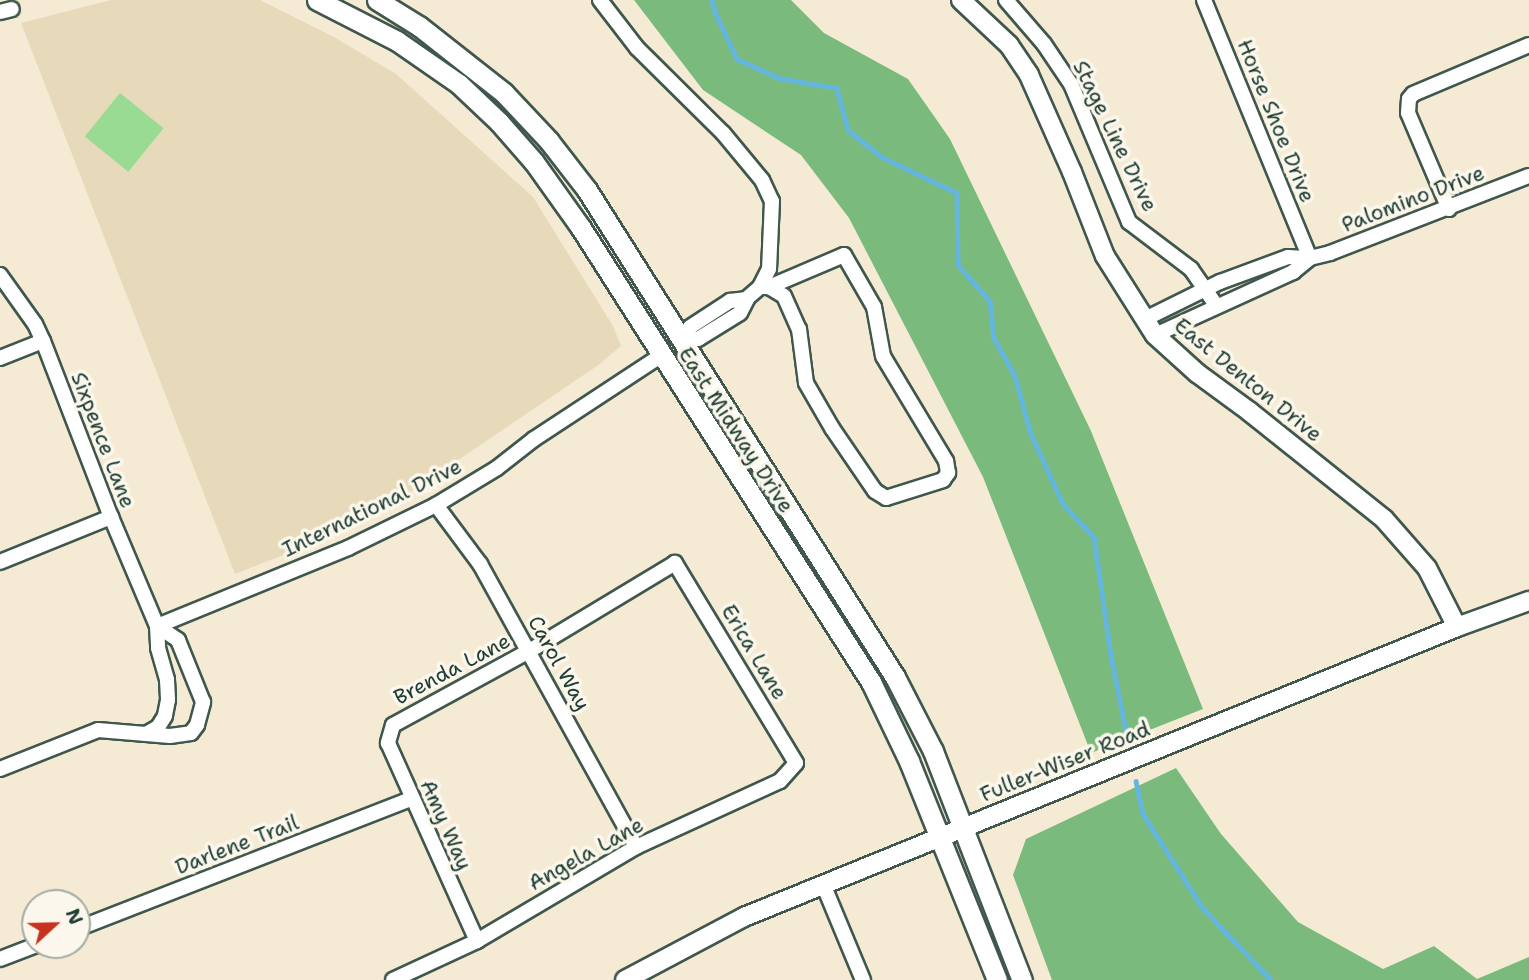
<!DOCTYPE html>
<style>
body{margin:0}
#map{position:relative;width:1529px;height:980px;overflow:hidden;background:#f5ebd5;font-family:"Shantell Sans",sans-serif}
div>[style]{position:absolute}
.built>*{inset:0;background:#e6daba}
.green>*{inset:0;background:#99db93;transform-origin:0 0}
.forest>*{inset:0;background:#7abb7d}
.stream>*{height:4.5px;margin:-2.25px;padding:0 2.25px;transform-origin:2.25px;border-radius:2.25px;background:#64b6df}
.roads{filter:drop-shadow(2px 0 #3f574c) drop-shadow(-2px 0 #3f574c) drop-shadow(0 2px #3f574c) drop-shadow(0 -2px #3f574c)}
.minor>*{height:14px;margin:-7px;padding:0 7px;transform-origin:7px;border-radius:7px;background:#fff}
.tertiary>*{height:18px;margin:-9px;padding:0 9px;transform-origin:9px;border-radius:9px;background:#fff}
.secondary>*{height:19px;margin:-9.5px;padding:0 9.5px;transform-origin:9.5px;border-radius:9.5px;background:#fff}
span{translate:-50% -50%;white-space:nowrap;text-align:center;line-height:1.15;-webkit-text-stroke:7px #fbf7ec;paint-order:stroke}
.street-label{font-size:21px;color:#1f3d34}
.north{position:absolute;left:21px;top:889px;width:70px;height:70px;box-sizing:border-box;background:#fbf7ec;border:2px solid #a3ada2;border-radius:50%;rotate:68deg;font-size:19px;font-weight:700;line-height:28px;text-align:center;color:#1f3d34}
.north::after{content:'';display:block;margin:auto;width:24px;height:32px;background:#c8321e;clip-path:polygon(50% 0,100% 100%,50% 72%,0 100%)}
</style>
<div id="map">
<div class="built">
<div style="clip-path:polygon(111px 0,260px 0,334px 37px,396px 74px,533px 197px,613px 326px,621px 346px,597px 366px,402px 498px,322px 540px,235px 574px,21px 23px)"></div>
</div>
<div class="green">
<div style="left:120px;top:93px;width:56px;height:56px;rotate:39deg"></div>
</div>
<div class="forest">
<div style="clip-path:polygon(634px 0,791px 0,824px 33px,908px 79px,950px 139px,1091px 431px,1203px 709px,1091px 753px,983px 477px,849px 218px,801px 155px,703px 90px)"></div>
<div style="clip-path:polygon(1176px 768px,1221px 834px,1298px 922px,1383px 969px,1434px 946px,1477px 979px,1529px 957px,1529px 980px,1052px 980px,1013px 875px,1026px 839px)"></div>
</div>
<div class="stream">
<div style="left:712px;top:0;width:12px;rotate:76deg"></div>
<div style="left:715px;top:12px;width:52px;rotate:64.9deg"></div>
<div style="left:737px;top:59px;width:46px;rotate:24.3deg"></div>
<div style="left:779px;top:78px;width:59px;rotate:9.8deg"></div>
<div style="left:837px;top:88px;width:43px;rotate:75.3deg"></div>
<div style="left:848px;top:130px;width:43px;rotate:38.5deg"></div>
<div style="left:882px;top:157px;width:83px;rotate:25.6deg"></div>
<div style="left:957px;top:193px;width:72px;rotate:89.2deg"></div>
<div style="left:958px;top:265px;width:48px;rotate:48.4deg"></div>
<div style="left:990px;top:301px;width:37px;rotate:84deg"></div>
<div style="left:994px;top:338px;width:43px;rotate:61.1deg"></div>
<div style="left:1015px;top:376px;width:60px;rotate:74.6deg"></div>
<div style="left:1031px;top:434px;width:77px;rotate:65.4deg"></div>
<div style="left:1063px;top:504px;width:45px;rotate:46.8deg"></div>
<div style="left:1094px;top:537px;width:119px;rotate:81.8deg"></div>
<div style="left:1111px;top:655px;width:83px;rotate:78.8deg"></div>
<div style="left:1136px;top:781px;width:34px;rotate:78deg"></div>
<div style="left:1143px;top:814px;width:110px;rotate:57.6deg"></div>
<div style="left:1202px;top:907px;width:100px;rotate:46.6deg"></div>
</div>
<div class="roads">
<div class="minor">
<div style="left:600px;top:0;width:61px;rotate:52.4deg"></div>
<div style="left:637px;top:48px;width:121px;rotate:44.7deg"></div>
<div style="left:723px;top:133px;width:61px;rotate:50.3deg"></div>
<div style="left:762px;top:180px;width:23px;rotate:65deg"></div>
<div style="left:772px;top:201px;width:68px;rotate:92.5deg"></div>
<div style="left:769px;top:269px;width:20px;rotate:117deg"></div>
<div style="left:760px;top:287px;width:18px;rotate:139deg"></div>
<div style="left:1006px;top:0;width:58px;rotate:49.2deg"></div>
<div style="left:1044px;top:44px;width:48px;rotate:56deg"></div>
<div style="left:1071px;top:84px;width:150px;rotate:67.2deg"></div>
<div style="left:1129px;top:222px;width:78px;rotate:37.2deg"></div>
<div style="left:1191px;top:269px;width:44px;rotate:55.2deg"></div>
<div style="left:1204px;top:0;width:279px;rotate:67.7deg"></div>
<div style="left:0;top:12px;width:12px;rotate:-14deg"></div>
<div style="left:1449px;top:209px;width:104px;rotate:-113.1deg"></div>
<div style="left:1408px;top:113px;width:14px;rotate:-86deg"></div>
<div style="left:1409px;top:99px;width:6px;rotate:-51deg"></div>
<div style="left:1413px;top:94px;width:126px;rotate:-22.9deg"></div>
<div style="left:0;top:275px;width:60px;rotate:54.5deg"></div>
<div style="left:35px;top:324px;width:19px;rotate:65deg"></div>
<div style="left:43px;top:341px;width:189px;rotate:68.9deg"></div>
<div style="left:111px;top:517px;width:118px;rotate:67.1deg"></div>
<div style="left:157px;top:626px;width:22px;rotate:87deg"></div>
<div style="left:158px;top:648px;width:33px;rotate:74deg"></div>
<div style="left:167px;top:680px;width:20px;rotate:87deg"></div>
<div style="left:168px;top:700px;width:16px;rotate:101deg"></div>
<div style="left:165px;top:716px;width:13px;rotate:122deg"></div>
<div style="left:158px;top:727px;width:14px;rotate:150deg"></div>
<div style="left:760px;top:287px;width:9px"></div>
<div style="left:769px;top:287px;width:17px;rotate:31deg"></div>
<div style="left:784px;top:296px;width:36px;rotate:66deg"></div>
<div style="left:799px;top:329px;width:54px;rotate:82.6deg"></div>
<div style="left:806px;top:383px;width:52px;rotate:60deg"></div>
<div style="left:832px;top:428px;width:76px;rotate:55.7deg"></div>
<div style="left:875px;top:491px;width:13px;rotate:32deg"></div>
<div style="left:886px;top:498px;width:60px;rotate:-17.5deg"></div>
<div style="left:943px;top:480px;width:9px;rotate:-54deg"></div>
<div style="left:948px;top:473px;width:12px;rotate:-99deg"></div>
<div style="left:946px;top:461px;width:122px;rotate:-121deg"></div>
<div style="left:883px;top:356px;width:50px;rotate:-100.4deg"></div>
<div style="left:874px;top:307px;width:60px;rotate:-120deg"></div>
<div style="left:844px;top:255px;width:82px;rotate:156.9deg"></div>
<div style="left:1145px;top:319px;width:84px;rotate:-26.3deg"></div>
<div style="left:1220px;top:282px;width:72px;rotate:-20.2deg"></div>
<div style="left:1288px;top:257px;width:22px;rotate:3deg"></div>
<div style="left:1310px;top:258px;width:21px;rotate:-14deg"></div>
<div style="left:1330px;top:253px;width:213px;rotate:-21.2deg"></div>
<div style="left:1155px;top:335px;width:152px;rotate:-24.5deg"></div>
<div style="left:1293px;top:272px;width:22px;rotate:-39deg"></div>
<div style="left:683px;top:343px;width:17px;rotate:-66deg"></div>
<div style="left:690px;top:327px;width:48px;rotate:-33deg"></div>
<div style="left:730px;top:301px;width:17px;rotate:-7deg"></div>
<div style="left:683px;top:343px;width:16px;rotate:-15deg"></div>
<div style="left:698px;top:339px;width:49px;rotate:-31.8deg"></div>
<div style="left:740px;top:313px;width:16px;rotate:-63deg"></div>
<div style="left:0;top:358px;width:46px;rotate:-21.6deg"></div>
<div style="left:436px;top:505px;width:74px;rotate:53.3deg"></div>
<div style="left:480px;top:564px;width:323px;rotate:61.1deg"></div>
<div style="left:0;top:562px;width:120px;rotate:-22.1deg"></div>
<div style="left:157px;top:626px;width:206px;rotate:-22.2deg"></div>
<div style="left:348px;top:548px;width:98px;rotate:-26deg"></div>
<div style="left:436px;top:505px;width:71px;rotate:-31.2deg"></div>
<div style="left:497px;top:468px;width:47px;rotate:-38.1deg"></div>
<div style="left:534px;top:439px;width:153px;rotate:-33.3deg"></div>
<div style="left:0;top:769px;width:105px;rotate:-21.7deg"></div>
<div style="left:98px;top:730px;width:72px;rotate:4.8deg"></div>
<div style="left:170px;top:736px;width:21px;rotate:-8deg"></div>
<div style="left:191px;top:733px;width:10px;rotate:-53deg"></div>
<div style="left:197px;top:725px;width:24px;rotate:-75deg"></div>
<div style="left:203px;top:702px;width:67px;rotate:-112deg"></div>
<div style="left:178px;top:640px;width:25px;rotate:-146deg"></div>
<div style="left:823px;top:884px;width:104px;rotate:67.4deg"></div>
<div style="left:77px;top:929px;width:358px;rotate:-21.3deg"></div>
<div style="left:0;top:959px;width:40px;rotate:-21deg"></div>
<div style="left:393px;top:980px;width:93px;rotate:-24.9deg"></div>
<div style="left:477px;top:941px;width:185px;rotate:-30.6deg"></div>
<div style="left:636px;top:847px;width:158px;rotate:-24.6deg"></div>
<div style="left:780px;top:781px;width:24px;rotate:-48deg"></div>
<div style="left:796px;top:763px;width:234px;rotate:-121.2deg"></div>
<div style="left:675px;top:563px;width:170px;rotate:148.9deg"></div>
<div style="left:529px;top:651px;width:155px;rotate:151.4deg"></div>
<div style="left:393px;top:725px;width:19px;rotate:106deg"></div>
<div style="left:388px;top:743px;width:217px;rotate:65.8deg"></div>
</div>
<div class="tertiary">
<div style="left:961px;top:0;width:66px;rotate:43.2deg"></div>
<div style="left:1009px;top:45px;width:36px;rotate:56deg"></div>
<div style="left:1029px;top:75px;width:106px;rotate:66.1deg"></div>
<div style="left:1072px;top:172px;width:90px;rotate:68.6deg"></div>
<div style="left:1105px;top:256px;width:93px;rotate:57.7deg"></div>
<div style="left:1155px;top:335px;width:57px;rotate:42.1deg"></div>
<div style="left:1197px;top:373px;width:66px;rotate:36.3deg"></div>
<div style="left:1250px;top:412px;width:171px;rotate:38.6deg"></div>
<div style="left:1384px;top:519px;width:65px;rotate:48.7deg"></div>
<div style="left:1427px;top:568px;width:66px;rotate:63deg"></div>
<div style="left:625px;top:980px;width:135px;rotate:-27.9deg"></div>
<div style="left:744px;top:917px;width:770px;rotate:-22.13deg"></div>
<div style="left:1457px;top:627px;width:77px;rotate:-19.9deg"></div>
</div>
<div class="secondary">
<div style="left:317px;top:0;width:90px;rotate:27.1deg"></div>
<div style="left:397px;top:41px;width:75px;rotate:34.7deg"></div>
<div style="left:459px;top:84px;width:55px;rotate:43.5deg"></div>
<div style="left:499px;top:122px;width:53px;rotate:48.8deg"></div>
<div style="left:534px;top:162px;width:81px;rotate:54.5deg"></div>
<div style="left:581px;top:228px;width:539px;rotate:57.43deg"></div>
<div style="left:871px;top:682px;width:88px;rotate:64.3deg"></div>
<div style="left:909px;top:761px;width:236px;rotate:68.1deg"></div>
<div style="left:377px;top:0;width:49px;rotate:31.8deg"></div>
<div style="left:419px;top:26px;width:108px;rotate:38.2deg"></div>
<div style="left:504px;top:93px;width:66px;rotate:46.8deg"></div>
<div style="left:549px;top:141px;width:62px;rotate:52.2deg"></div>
<div style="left:587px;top:190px;width:576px;rotate:57.69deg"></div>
<div style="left:895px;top:677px;width:83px;rotate:62.8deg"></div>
<div style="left:933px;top:751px;width:246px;rotate:68.8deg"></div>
</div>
</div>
<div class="street-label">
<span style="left:1276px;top:121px;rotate:68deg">Horse Shoe Drive</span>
<span style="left:1115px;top:136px;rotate:64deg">Stage Line Drive</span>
<span style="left:1413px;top:199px;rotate:-21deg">Palomino Drive</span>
<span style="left:1248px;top:380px;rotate:39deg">East Denton Drive</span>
<span style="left:736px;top:430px;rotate:57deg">East Midway Drive</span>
<span style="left:103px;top:440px;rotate:69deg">Sixpence Lane</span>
<span style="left:372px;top:508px;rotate:-26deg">International Drive</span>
<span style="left:754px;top:652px;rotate:59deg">Erica Lane</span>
<span style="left:559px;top:663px;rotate:61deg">Carol Way</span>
<span style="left:452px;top:669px;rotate:-28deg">Brenda Lane</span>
<span style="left:1065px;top:762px;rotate:-22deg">Fuller-Wiser Road</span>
<span style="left:446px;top:825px;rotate:66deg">Amy Way</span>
<span style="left:237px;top:845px;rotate:-21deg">Darlene Trail</span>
<span style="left:586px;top:854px;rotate:-29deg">Angela Lane</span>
</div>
<div class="north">N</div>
</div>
